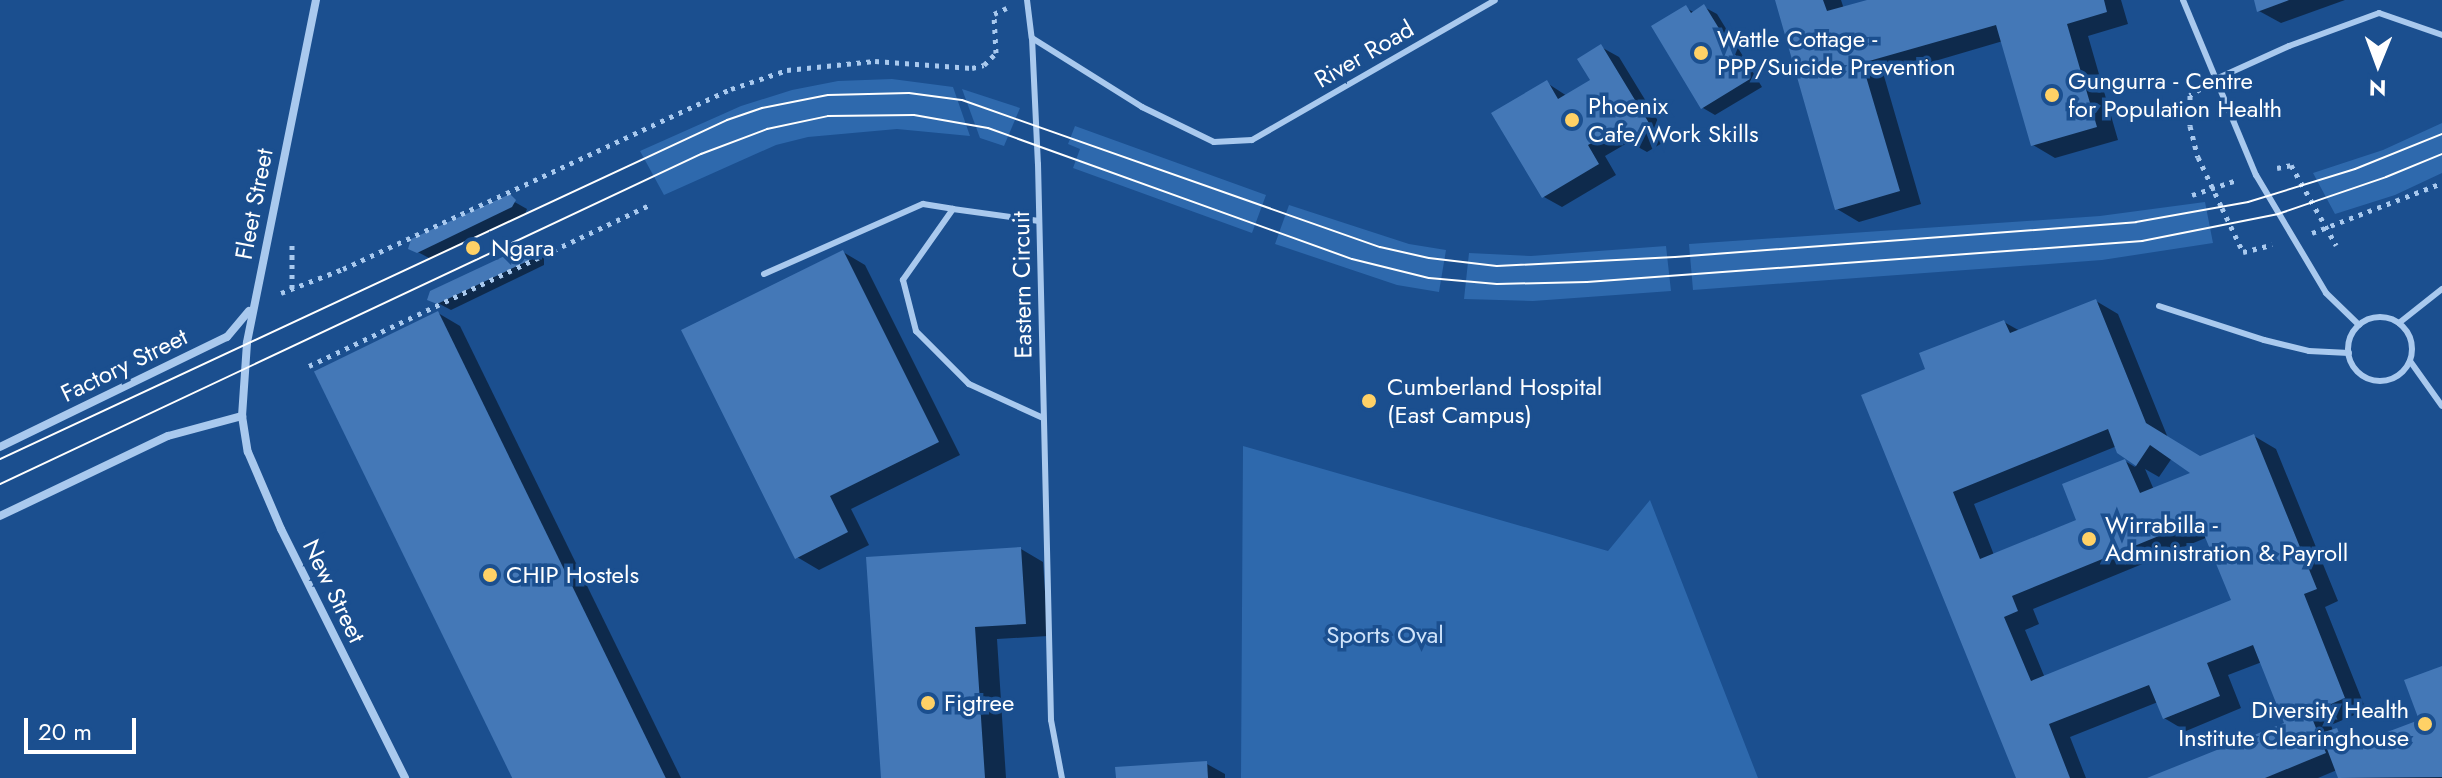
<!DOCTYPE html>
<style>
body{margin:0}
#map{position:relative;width:2442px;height:778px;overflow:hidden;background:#1b4f8f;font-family:Jost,sans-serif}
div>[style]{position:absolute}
.green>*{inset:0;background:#2e69ad}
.shadow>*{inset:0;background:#0007}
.building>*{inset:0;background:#4478b7;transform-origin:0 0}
.path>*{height:5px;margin-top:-2.5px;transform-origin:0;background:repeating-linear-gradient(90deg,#a9c9ee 0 4px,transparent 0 10px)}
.service>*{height:6px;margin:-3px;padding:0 3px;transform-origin:3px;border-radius:3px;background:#a9c9ee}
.service>.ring{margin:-3px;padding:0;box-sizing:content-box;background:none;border:6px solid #a9c9ee;border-radius:50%}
.minor>*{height:8px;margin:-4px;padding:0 4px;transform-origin:4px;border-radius:4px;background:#a9c9ee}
.tram>*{height:2px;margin:-1px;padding:0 1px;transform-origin:1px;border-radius:1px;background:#fff}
.dots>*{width:22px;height:22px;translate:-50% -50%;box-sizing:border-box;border:4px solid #1b4f8f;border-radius:50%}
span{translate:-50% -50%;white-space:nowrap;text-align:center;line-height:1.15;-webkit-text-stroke:7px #1b4f8f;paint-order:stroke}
.poi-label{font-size:24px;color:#fff}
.left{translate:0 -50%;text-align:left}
.right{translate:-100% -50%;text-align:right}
.street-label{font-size:24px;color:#fff}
.park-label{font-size:24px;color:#cfe3fa}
.north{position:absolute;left:2338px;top:24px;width:80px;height:80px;-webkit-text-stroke:6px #1b4f8f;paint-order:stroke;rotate:181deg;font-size:22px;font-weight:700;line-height:32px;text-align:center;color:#fff}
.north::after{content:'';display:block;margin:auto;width:28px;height:36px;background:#fff;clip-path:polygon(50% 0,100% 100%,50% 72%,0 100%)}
.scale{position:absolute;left:24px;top:718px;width:112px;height:36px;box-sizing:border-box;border:4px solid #fff;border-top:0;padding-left:10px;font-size:24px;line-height:28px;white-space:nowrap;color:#fff;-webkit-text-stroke:6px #1b4f8f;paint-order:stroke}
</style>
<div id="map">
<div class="green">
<div style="clip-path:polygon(892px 79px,953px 87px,970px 136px,897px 129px,808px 137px,776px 145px,664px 195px,640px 151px,741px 106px,792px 90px,838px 81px)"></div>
<div style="clip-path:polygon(962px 89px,1020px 108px,1004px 146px,980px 138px)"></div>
<div style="clip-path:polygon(2442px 123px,2442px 173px,2395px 195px,2335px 214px,2313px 173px,2383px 150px)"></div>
<div style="clip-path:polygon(1075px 126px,1266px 195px,1252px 233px,1073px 168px,1080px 149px,1068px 144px)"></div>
<div style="clip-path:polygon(2205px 202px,2213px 243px,2102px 260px,1693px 290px,1689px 244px,2100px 216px)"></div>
<div style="clip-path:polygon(1289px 205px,1409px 244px,1446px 250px,1439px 292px,1397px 285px,1275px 244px)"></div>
<div style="clip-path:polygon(1666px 246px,1671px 291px,1533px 301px,1464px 299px,1469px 253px,1531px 256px)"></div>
<div style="clip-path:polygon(1243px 446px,1608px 551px,1650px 500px,1758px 778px,1241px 778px)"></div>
</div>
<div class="shadow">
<div style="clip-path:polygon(1777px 0,1841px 0,1844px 9px,1874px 0,2121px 0,2128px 24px,2088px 36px,2118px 140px,2055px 158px,2033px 145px,2003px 41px,1884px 76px,1921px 204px,1859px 222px,1837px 209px)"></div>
<div style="clip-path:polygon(2256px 0,2345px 0,2281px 23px,2259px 11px)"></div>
<div style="clip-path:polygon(1704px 7px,1717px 14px,1762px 87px,1715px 115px,1703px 108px,1686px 8px,1695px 13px)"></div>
<div style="clip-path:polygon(1601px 47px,1619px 57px,1669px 139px,1647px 152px,1629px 142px,1605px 156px,1616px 175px,1562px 207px,1544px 197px,1547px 83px,1567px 96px,1592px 80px)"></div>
<div style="clip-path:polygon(506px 197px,527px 209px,525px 214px,431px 259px,410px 248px)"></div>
<div style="clip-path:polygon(532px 249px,544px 256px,544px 265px,451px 310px,430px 299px)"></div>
<div style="clip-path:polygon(843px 252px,865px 265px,960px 455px,851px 509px,869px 545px,819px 570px,797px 557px)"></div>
<div style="clip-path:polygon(evenodd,2096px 301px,2118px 314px,2168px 438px,2200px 458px,2254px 436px,2276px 449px,2338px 601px,2325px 607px,2366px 710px,2331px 725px,2333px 731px,2355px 741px,2357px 746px,2421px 721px,2442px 669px,2442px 778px,2340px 778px,2337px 770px,2318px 778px,2152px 778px,2287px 724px,2262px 662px,2228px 675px,2241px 708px,2186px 731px,2164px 718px,2158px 702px,2070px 737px,2086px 778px,2018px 778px,1864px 396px,1928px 370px,2004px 322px,2020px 331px,2096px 301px,2117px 446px,2137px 464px,2135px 467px,2125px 461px,2079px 521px,1994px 555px,1974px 504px,2117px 446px,2096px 301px,2172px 458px,2194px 473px,2154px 490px,2145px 469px,2159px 477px,2172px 458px,2096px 301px,2208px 537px,2234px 601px,2045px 678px,2025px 630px,2039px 624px,2033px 609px,2208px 537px)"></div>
<div style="clip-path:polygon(438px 313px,460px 326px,681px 778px,515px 778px)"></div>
<div style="clip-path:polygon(1021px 549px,1043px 562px,1048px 636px,997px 639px,1006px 778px,883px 778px)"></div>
<div style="clip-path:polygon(1207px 764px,1225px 774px,1225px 778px,1118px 778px)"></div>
</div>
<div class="building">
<div style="clip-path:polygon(1775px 0,1823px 0,1827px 11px,1867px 0,2104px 0,2107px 12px,2067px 24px,2097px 127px,2031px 146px,1996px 25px,1862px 63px,1900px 191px,1835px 210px)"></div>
<div style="clip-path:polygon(2254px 0,2289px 0,2257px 12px)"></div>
<div style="clip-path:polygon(1704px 4px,1750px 79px,1701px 109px,1651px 26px,1686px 5px,1691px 13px)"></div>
<div style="clip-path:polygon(1601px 44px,1652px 128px,1627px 143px,1618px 128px,1588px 145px,1599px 164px,1542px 198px,1491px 113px,1547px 80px,1558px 99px,1590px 80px,1577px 59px)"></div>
<div style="clip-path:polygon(510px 194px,516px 200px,512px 207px,417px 253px,408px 249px,411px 239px)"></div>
<div style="clip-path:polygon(526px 246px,535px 250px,532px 259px,437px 304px,427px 300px,430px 291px)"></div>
<div style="clip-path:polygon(843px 250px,939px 442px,830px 496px,848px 532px,795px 559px,681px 330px)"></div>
<div style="clip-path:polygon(evenodd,2096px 299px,2146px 423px,2200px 456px,2254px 434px,2317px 589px,2304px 594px,2345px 698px,2310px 713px,2326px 753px,2265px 778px,2147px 778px,2284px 723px,2253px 645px,2207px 663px,2220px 696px,2163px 719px,2149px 685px,2049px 724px,2070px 778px,2016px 778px,1861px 395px,1925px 369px,1919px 353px,2004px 320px,2010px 333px,2096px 299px,2108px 429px,2117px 453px,2136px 466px,2150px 445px,2190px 473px,2140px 493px,2125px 459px,2062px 484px,2076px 520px,1980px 559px,1953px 492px,2108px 429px,2096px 299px,2198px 520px,2231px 600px,2031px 681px,2004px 617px,2018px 611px,2012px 596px,2198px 520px)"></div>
<div style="left:438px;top:311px;width:520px;height:138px;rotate:64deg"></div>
<div style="clip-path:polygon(1021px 547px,1026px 624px,975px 627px,985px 778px,881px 778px,866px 557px)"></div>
<div style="clip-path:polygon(2442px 666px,2442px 777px,2338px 778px,2321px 733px,2337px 728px,2345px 748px,2419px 720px,2404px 680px)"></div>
<div style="clip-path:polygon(1207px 761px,1208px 778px,1116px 778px,1115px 767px)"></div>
</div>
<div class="path">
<div style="left:2200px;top:89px;width:12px;rotate:149deg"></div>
<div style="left:2190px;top:95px;width:31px;rotate:90deg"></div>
<div style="left:2190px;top:126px;width:32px;rotate:76deg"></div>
<div style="left:2198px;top:157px;width:56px;rotate:64.8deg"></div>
<div style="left:2222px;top:208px;width:49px;rotate:64.5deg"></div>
<div style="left:2243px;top:252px;width:30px;rotate:-14deg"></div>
<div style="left:2277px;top:168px;width:14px;rotate:-12deg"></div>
<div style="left:2291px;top:165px;width:92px;rotate:60.6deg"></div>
<div style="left:2192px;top:195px;width:47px;rotate:-18.4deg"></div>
<div style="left:2312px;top:233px;width:139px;rotate:-21deg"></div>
<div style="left:292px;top:289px;width:46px;rotate:-90deg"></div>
<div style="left:281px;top:293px;width:66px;rotate:-21.2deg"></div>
<div style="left:343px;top:269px;width:428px;rotate:-24.9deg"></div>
<div style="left:731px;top:89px;width:59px;rotate:-18.7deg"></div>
<div style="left:787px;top:70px;width:88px;rotate:-5.8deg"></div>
<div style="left:875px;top:61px;width:97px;rotate:4.1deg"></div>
<div style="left:972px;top:68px;width:12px;rotate:-14deg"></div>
<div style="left:984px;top:65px;width:17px;rotate:-45deg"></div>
<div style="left:996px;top:53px;width:39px;rotate:-93deg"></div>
<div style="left:994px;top:14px;width:14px;rotate:-25deg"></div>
<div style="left:309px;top:366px;width:376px;rotate:-25.3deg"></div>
</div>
<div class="service">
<div style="left:1027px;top:0;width:38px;rotate:83deg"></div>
<div style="left:1032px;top:38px;width:126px;rotate:87.3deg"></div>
<div style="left:1038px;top:164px;width:556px;rotate:88.66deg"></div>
<div style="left:1051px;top:720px;width:59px;rotate:79.3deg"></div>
<div style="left:2183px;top:0;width:190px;rotate:67.4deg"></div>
<div style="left:2256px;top:175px;width:137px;rotate:59.3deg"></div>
<div style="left:2326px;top:293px;width:46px;rotate:44.1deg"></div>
<div style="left:1032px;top:38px;width:130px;rotate:32.1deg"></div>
<div style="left:1142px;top:107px;width:80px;rotate:25.9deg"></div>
<div style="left:1214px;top:142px;width:38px;rotate:-3deg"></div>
<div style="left:1252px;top:140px;width:280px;rotate:-29.9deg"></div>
<div style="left:2216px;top:79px;width:80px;rotate:-24.3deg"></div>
<div style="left:2289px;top:46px;width:96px;rotate:-20.1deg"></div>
<div style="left:2379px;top:13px;width:67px;rotate:19.2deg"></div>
<div style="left:1039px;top:221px;width:87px;rotate:-172.1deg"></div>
<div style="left:953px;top:209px;width:87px;rotate:125.2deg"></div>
<div style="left:903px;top:280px;width:53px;rotate:75.7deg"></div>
<div style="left:916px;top:331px;width:75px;rotate:45deg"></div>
<div style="left:969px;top:384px;width:81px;rotate:24.7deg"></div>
<div style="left:764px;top:274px;width:174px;rotate:-23.8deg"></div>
<div style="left:923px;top:204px;width:30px;rotate:9deg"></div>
<div style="left:2159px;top:306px;width:110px;rotate:17.9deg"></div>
<div style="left:2264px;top:340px;width:46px;rotate:13.7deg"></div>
<div style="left:2309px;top:351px;width:40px;rotate:2.9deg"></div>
<div class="ring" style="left:2348px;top:317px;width:58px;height:58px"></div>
<div style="left:2399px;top:323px;width:55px;rotate:-38.3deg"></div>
<div style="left:2410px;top:361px;width:55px;rotate:54.6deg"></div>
</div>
<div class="minor">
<div style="left:316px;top:0;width:350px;rotate:101.4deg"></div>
<div style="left:247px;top:343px;width:73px;rotate:93.9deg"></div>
<div style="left:242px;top:416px;width:36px;rotate:81deg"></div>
<div style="left:248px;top:452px;width:84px;rotate:66.8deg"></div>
<div style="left:281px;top:529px;width:278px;rotate:63.5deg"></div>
<div style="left:0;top:447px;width:252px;rotate:-25.9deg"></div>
<div style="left:227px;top:337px;width:34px;rotate:-50deg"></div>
<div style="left:0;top:516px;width:186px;rotate:-25.5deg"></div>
<div style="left:168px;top:436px;width:77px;rotate:-15.1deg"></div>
</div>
<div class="tram">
<div style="left:0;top:459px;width:802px;rotate:-25deg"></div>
<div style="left:727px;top:120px;width:37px;rotate:-19deg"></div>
<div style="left:762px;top:108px;width:67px;rotate:-11.1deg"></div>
<div style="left:828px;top:95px;width:81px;rotate:-1.4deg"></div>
<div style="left:909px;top:93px;width:53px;rotate:7.5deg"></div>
<div style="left:962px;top:100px;width:443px;rotate:19.4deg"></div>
<div style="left:1380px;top:247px;width:50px;rotate:12.7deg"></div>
<div style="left:1429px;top:258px;width:68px;rotate:6.7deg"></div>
<div style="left:1497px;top:266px;width:178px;rotate:-2.9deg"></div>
<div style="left:1675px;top:257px;width:462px;rotate:-4.3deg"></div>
<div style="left:2136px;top:222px;width:114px;rotate:-10.1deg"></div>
<div style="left:2248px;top:202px;width:112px;rotate:-17.1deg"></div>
<div style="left:2355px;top:169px;width:94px;rotate:-21.9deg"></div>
<div style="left:0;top:484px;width:775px;rotate:-25.21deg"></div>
<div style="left:701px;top:154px;width:71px;rotate:-20.7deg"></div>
<div style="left:767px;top:129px;width:62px;rotate:-12deg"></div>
<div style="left:828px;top:116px;width:86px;rotate:-0.7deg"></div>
<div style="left:914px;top:115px;width:75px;rotate:10deg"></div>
<div style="left:988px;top:128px;width:387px;rotate:19.8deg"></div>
<div style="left:1352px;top:259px;width:79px;rotate:13.9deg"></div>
<div style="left:1429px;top:278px;width:68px;rotate:5deg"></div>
<div style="left:1497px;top:284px;width:90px;rotate:-1.3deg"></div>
<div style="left:1587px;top:282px;width:557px;rotate:-4.22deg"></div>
<div style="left:2142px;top:241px;width:139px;rotate:-11.2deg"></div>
<div style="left:2278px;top:214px;width:114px;rotate:-18.9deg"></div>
<div style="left:2386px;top:177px;width:61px;rotate:-22.3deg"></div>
</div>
<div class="dots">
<div style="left:1701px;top:53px;background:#ffd166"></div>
<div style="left:2052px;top:95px;background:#ffd166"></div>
<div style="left:1572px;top:120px;background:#ffd166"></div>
<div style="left:473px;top:248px;background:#ffd166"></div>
<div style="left:1369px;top:401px;background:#ffd166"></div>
<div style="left:2089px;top:539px;background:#ffd166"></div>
<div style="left:490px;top:575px;background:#ffd166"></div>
<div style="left:928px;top:703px;background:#ffd166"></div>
<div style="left:2425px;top:724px;background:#ffd166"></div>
</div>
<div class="poi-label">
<span class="left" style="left:1717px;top:53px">Wattle Cottage -<br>PPP/Suicide Prevention</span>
<span class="left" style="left:2068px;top:95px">Gungurra - Centre<br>for Population Health</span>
<span class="left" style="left:1588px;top:120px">Phoenix<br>Cafe/Work Skills</span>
<span class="left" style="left:491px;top:248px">Ngara</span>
<span class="left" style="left:1387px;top:401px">Cumberland Hospital<br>(East Campus)</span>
<span class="left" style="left:2105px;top:539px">Wirrabilla -<br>Administration &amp; Payroll</span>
<span class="left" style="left:506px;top:575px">CHIP Hostels</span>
<span class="left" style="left:944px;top:703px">Figtree</span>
<span class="right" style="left:2409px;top:724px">Diversity Health<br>Institute Clearinghouse</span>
</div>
<div class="street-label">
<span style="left:1364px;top:54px;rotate:-30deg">River Road</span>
<span style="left:254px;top:204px;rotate:-79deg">Fleet Street</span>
<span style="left:1022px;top:285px;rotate:-91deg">Eastern Circuit</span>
<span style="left:124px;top:365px;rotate:-26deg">Factory Street</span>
<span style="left:334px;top:591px;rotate:64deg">New Street</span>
</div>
<div class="park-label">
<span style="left:1385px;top:635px">Sports Oval</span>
</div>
<div class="north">N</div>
<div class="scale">20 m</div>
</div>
